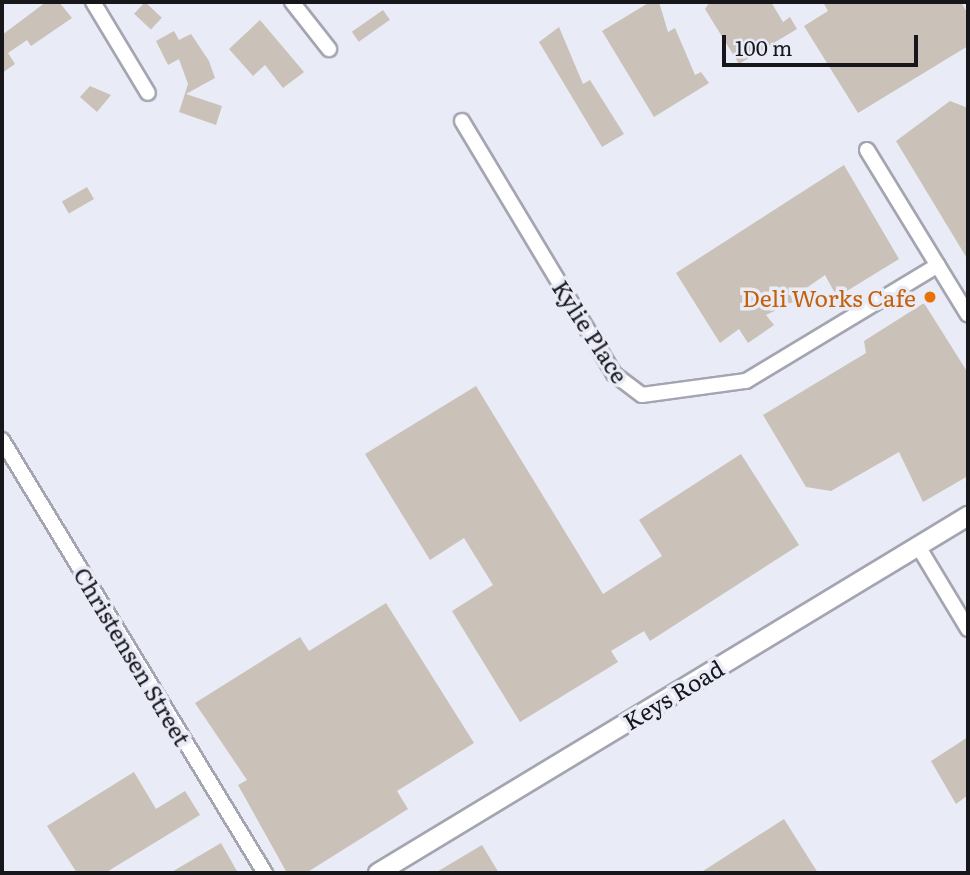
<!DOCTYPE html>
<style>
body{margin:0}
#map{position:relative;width:970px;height:875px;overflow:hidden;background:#e9ebf7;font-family:Literata,serif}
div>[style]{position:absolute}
.building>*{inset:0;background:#cac1b8;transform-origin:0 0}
.roads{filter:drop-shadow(2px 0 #a4a5b1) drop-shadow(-2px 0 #a4a5b1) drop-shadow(0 2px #a4a5b1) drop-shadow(0 -2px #a4a5b1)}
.minor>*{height:14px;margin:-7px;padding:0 7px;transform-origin:7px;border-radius:7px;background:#fff}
.tertiary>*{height:18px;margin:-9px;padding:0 9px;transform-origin:9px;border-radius:9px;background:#fff}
.dots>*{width:19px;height:19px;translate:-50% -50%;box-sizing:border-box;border:4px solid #e9ebf7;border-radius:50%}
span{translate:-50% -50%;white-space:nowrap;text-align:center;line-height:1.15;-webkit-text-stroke:7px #e9ebf7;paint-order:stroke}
.food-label{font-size:23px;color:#c56008}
.right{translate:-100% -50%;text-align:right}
.street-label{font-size:23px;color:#17171b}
.frame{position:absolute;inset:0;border:4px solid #17171b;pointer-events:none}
.scale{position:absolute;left:722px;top:35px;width:196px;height:32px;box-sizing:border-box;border:4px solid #17171b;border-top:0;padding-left:9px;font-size:21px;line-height:24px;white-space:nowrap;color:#17171b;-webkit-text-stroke:5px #e9ebf7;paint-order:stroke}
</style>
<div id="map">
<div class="building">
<div style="clip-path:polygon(46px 2px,59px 2px,72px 18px,31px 46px,27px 40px,8px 53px,15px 64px,2px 73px,2px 35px)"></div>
<div style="left:145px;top:2px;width:23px;height:16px;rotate:43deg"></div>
<div style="clip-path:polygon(650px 2px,659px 2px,668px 32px,675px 28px,695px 75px,701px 72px,709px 83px,654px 117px,602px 31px)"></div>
<div style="clip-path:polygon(710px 2px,771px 2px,783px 22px,790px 17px,797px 29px,739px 64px,705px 9px)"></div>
<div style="clip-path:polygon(823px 2px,961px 2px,968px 14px,968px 46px,858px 113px,804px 26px,828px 11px)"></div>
<div style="left:383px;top:10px;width:12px;height:38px;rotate:55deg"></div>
<div style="clip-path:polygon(260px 20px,304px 72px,283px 88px,265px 65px,253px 76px,229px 49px)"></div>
<div style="clip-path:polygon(559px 27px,583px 84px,590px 80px,624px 134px,602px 147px,539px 42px)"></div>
<div style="clip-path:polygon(174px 31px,179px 40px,191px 34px,209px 61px,215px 78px,186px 94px,222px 106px,216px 125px,179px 112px,188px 84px,179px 59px,168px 65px,156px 41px)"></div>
<div style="clip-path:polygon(90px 86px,111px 95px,97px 112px,80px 97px)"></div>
<div style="clip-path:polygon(950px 101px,968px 108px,968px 260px,896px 141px)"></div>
<div style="clip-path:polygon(844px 165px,899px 259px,837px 297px,825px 275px,805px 289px,810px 294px,766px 315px,774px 325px,748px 343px,739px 329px,720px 343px,676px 273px)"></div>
<div style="left:87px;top:187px;width:14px;height:29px;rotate:60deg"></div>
<div style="clip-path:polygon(924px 303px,968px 373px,968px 476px,923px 502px,899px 452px,831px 491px,806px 487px,763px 415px,866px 353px,864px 341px)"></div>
<div style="clip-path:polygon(476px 386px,603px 594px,662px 556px,639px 520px,741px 454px,799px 545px,650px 641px,644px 631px,611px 651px,618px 662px,520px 722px,452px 611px,493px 585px,464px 538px,430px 560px,365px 454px)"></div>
<div style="clip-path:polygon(386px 603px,474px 743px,397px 791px,408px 809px,306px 873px,287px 873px,238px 785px,247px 780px,195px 703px,300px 637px,309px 651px)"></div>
<div style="clip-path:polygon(968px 737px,968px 795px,956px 804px,931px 761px)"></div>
<div style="clip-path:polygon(134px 772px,156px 809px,185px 791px,200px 815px,105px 873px,77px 873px,47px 826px)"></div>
<div style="clip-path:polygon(784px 819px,818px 873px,700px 873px)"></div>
<div style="clip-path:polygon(221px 843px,238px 873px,170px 873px)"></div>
<div style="clip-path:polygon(482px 845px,499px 873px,435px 873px)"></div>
</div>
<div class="roads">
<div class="minor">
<div style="left:93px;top:2px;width:106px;rotate:58.9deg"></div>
<div style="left:292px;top:2px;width:60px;rotate:51.8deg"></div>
<div style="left:462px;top:121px;width:295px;rotate:59deg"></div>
<div style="left:614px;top:374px;width:35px;rotate:37deg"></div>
<div style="left:642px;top:395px;width:105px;rotate:-7.7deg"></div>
<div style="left:746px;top:381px;width:224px;rotate:-31.1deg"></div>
<div style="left:867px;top:150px;width:193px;rotate:58.5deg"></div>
<div style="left:2px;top:440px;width:507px;rotate:58.73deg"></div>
<div style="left:918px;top:546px;width:97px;rotate:58.9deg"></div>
</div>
<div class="tertiary">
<div style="left:378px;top:873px;width:690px;rotate:-31.18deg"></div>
</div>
</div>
<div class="dots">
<div style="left:930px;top:297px;background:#e8710a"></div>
</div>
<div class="food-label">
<span class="right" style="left:916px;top:297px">Deli Works Cafe</span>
</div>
<div class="street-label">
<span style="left:591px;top:331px;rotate:57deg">Kylie Place</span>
<span style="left:133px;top:656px;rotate:59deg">Christensen Street</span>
<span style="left:673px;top:694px;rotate:-31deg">Keys Road</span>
</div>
<div class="frame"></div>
<div class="scale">100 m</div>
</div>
